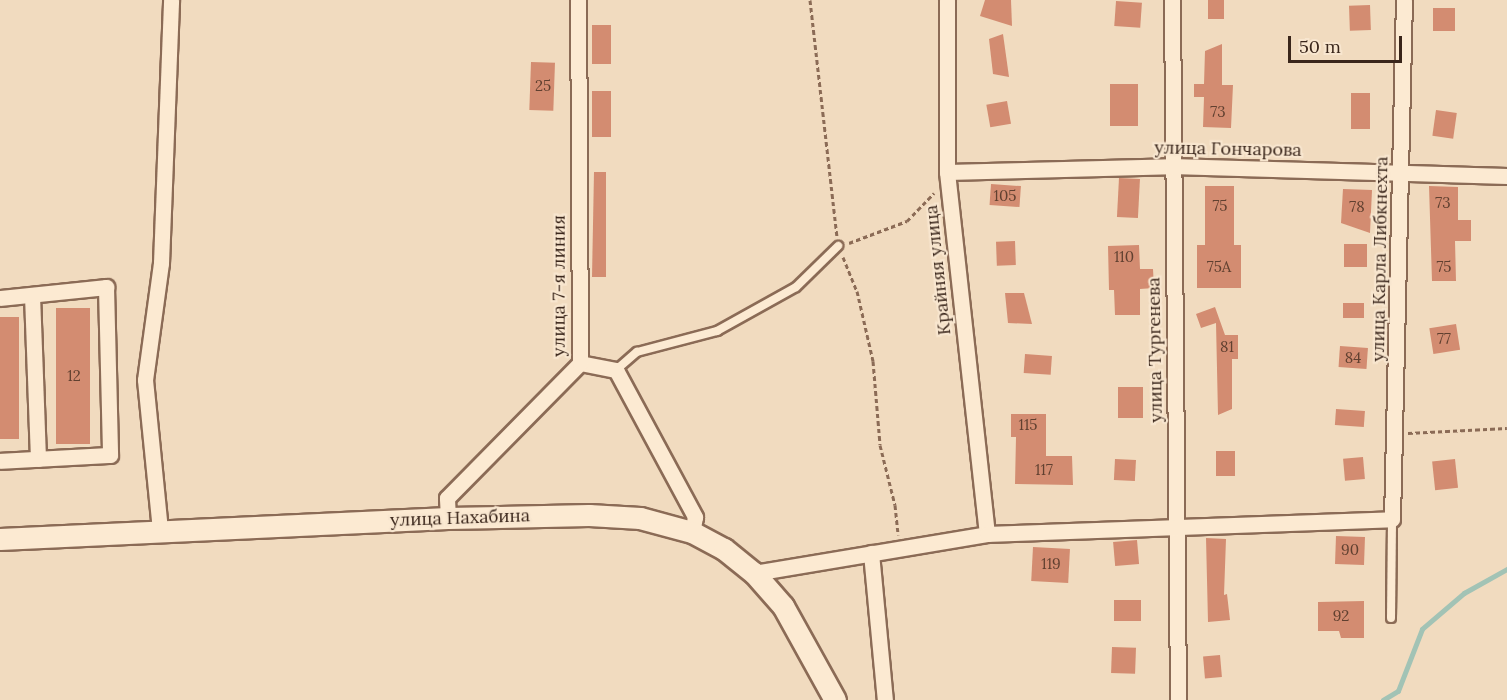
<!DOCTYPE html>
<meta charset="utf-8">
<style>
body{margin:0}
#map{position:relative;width:1507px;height:700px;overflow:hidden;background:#f1dbbf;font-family:Lora,serif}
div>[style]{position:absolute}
.stream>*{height:4.5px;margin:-2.25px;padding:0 2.25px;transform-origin:2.25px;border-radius:2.25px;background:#a2c3b5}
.building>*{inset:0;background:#d38c71;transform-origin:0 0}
.path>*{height:3px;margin-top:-1.5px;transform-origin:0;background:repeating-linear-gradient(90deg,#8b6b56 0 4.5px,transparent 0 7.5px)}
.roads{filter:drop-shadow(2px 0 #8b6b56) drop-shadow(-2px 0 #8b6b56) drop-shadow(0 2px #8b6b56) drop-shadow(0 -2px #8b6b56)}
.lane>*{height:8px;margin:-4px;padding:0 4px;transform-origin:4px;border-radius:4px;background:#fcead2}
.street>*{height:15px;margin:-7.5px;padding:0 7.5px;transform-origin:7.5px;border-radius:7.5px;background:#fcead2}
.secondary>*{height:21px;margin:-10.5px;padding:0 10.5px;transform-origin:10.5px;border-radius:10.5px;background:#fcead2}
span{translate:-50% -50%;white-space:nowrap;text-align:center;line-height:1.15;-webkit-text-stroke:4.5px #f8e6cf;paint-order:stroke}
.number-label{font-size:15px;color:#604030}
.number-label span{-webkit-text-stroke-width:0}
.street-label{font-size:18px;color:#3a261b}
.scale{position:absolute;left:1288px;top:36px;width:114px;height:27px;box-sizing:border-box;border:3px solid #3a261b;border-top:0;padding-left:8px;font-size:18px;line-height:21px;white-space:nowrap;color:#3a261b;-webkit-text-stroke:4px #f8e6cf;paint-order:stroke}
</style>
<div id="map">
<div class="stream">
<div style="left:1383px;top:700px;width:17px;rotate:-31deg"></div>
<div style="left:1398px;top:691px;width:66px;rotate:-68.8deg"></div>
<div style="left:1422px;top:629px;width:55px;rotate:-40.6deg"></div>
<div style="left:1464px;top:593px;width:49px;rotate:-29.2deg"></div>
</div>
<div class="building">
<div style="clip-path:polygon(985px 0,1011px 0,1012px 26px,980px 16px)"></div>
<div style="left:1208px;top:0;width:16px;height:19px"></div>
<div style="left:1116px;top:1px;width:26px;height:25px;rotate:4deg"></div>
<div style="left:1370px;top:5px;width:25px;height:21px;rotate:88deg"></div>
<div style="left:1433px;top:8px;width:22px;height:23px"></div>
<div style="left:592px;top:25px;width:19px;height:39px"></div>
<div style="clip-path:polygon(1003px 34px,1009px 77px,993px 74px,989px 39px)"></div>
<div style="clip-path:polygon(1222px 44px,1222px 85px,1233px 85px,1231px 128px,1203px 127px,1204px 97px,1194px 97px,1194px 84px,1204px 84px,1205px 51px)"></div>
<div style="left:531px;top:62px;width:24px;height:48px;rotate:2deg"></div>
<div style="left:1110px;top:84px;width:28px;height:42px"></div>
<div style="left:592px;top:91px;width:19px;height:46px"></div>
<div style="left:1351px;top:93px;width:19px;height:36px"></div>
<div style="left:1007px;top:101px;width:23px;height:21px;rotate:80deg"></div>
<div style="left:1436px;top:110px;width:21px;height:26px;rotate:8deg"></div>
<div style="clip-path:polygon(594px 172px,606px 172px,606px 277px,592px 277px)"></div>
<div style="left:1119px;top:178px;width:21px;height:39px;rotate:3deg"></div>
<div style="left:991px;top:184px;width:30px;height:21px;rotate:4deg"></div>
<div style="clip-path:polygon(1205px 186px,1234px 186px,1234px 245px,1241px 245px,1241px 288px,1197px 288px,1197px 245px,1205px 245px)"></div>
<div style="clip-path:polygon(1429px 186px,1458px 187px,1458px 220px,1471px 220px,1471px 241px,1455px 241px,1456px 281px,1432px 281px)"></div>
<div style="clip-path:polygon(1343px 189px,1372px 190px,1370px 233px,1341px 223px)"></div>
<div style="left:1015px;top:241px;width:24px;height:19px;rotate:88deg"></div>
<div style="left:1344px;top:244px;width:23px;height:23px"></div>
<div style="clip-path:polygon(1139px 245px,1140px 269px,1153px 269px,1154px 288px,1140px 289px,1140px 315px,1115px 315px,1114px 290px,1109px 290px,1108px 246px)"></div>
<div style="clip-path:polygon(1005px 293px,1024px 293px,1032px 324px,1008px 323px)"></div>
<div style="left:1343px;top:303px;width:21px;height:15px"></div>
<div style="clip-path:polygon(1215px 307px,1225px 335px,1238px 335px,1238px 359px,1232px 359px,1232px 409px,1218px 415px,1216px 323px,1201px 328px,1196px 314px)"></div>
<div style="left:90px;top:308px;width:136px;height:34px;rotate:90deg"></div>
<div style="left:0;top:317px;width:19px;height:122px"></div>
<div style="left:1456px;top:324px;width:26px;height:27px;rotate:81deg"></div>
<div style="left:1340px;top:346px;width:28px;height:21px;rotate:4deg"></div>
<div style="left:1025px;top:354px;width:27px;height:19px;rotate:4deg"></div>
<div style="left:1118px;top:387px;width:25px;height:31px"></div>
<div style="left:1336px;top:409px;width:29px;height:16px;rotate:4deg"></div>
<div style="clip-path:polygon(1011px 414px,1046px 414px,1046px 456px,1072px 456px,1073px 485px,1015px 484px,1016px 437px,1011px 437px)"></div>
<div style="left:1216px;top:451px;width:19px;height:25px"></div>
<div style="left:1363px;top:457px;width:22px;height:20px;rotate:85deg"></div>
<div style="left:1115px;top:459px;width:21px;height:21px;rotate:3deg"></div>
<div style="left:1455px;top:459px;width:29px;height:23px;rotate:84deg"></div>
<div style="left:1336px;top:536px;width:29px;height:28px;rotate:2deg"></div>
<div style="clip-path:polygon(1206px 538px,1226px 539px,1224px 595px,1227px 594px,1230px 620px,1208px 622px)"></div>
<div style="left:1137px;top:540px;width:24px;height:24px;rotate:85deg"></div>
<div style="left:1033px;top:547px;width:37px;height:34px;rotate:3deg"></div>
<div style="left:1114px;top:600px;width:27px;height:21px"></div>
<div style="clip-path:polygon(1364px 601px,1364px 638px,1341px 638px,1339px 631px,1318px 631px,1318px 602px)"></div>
<div style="left:1112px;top:647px;width:24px;height:26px;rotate:2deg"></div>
<div style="left:1220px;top:655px;width:22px;height:17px;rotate:85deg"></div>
</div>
<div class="path">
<div style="left:810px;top:0;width:239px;rotate:83.5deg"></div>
<div style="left:849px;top:243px;width:62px;rotate:-20.8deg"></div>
<div style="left:907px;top:221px;width:39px;rotate:-46deg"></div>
<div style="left:843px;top:257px;width:37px;rotate:68deg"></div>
<div style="left:857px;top:291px;width:72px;rotate:77.1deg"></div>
<div style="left:873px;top:361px;width:84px;rotate:85.2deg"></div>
<div style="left:880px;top:445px;width:62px;rotate:76deg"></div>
<div style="left:895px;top:505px;width:30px;rotate:84deg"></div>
<div style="left:1408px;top:433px;width:99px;rotate:-2.9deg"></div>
</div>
<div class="roads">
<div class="lane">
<div style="left:616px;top:370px;width:28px;rotate:-41deg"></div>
<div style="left:637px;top:352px;width:83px;rotate:-14.7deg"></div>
<div style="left:717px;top:331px;width:90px;rotate:-29.1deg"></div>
<div style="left:796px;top:287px;width:59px;rotate:-44.3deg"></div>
<div style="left:1391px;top:618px;width:99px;rotate:-89.4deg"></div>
</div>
<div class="street">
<div style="left:947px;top:0;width:172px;rotate:90deg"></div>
<div style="left:947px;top:172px;width:364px;rotate:83.7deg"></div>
<div style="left:1172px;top:0;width:700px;rotate:89.51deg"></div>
<div style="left:947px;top:172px;width:224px;rotate:-1.5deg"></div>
<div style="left:1171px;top:166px;width:336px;rotate:1.7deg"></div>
<div style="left:32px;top:295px;width:164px;rotate:87.9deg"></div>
<div style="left:0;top:298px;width:107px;rotate:-5.9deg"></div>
<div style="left:106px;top:287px;width:168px;rotate:88.6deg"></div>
<div style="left:110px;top:455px;width:110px;rotate:176.9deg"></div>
<div style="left:580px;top:363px;width:37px;rotate:11deg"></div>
<div style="left:616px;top:370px;width:167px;rotate:61.7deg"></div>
<div style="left:695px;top:517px;width:15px;rotate:101deg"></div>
<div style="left:448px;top:518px;width:20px;rotate:-93deg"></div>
<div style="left:447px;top:498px;width:190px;rotate:-45.4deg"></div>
<div style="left:580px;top:363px;width:363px;rotate:-90.3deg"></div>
<div style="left:160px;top:530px;width:151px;rotate:-95.7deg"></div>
<div style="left:145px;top:380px;width:118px;rotate:-82.2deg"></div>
<div style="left:161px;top:263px;width:263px;rotate:-87.8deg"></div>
<div style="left:871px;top:553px;width:148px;rotate:84.6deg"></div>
<div style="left:754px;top:573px;width:236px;rotate:-9.5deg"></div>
<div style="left:987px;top:534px;width:405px;rotate:-2.1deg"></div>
<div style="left:1392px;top:519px;width:519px;rotate:-88.68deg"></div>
</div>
<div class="secondary">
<div style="left:0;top:539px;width:448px;rotate:-2.7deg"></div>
<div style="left:448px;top:518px;width:141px;rotate:-1.2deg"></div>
<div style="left:589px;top:515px;width:51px;rotate:3.4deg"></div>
<div style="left:640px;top:518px;width:54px;rotate:15.1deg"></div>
<div style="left:692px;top:532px;width:36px;rotate:28deg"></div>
<div style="left:724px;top:549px;width:38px;rotate:39deg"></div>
<div style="left:754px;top:573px;width:44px;rotate:48.7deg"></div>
<div style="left:783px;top:606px;width:107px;rotate:61deg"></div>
</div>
</div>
<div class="number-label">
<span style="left:543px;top:86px">25</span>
<span style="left:1218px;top:112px">73</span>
<span style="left:1005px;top:196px">105</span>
<span style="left:1443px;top:203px">73</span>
<span style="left:1220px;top:206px">75</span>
<span style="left:1357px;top:207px">78</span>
<span style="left:1124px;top:257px">110</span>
<span style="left:1219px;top:267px">75А</span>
<span style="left:1444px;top:267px">75</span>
<span style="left:1444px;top:339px">77</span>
<span style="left:1227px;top:347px">81</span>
<span style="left:1353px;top:358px">84</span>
<span style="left:74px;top:376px">12</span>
<span style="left:1028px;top:425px">115</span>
<span style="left:1044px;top:470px">117</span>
<span style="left:1350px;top:550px">90</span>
<span style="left:1051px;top:564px">119</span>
<span style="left:1341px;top:616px">92</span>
</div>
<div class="street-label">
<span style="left:1228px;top:149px;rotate:1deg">улица Гончарова</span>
<span style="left:1380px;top:259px;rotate:-89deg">улица Карла Либкнехта</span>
<span style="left:938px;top:270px;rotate:-96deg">Крайняя улица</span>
<span style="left:559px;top:286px;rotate:-90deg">улица 7-я линия</span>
<span style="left:1155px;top:350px;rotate:-91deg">улица Тургенева</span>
<span style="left:460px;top:518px;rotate:-2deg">улица Нахабина</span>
</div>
<div class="scale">50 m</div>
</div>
